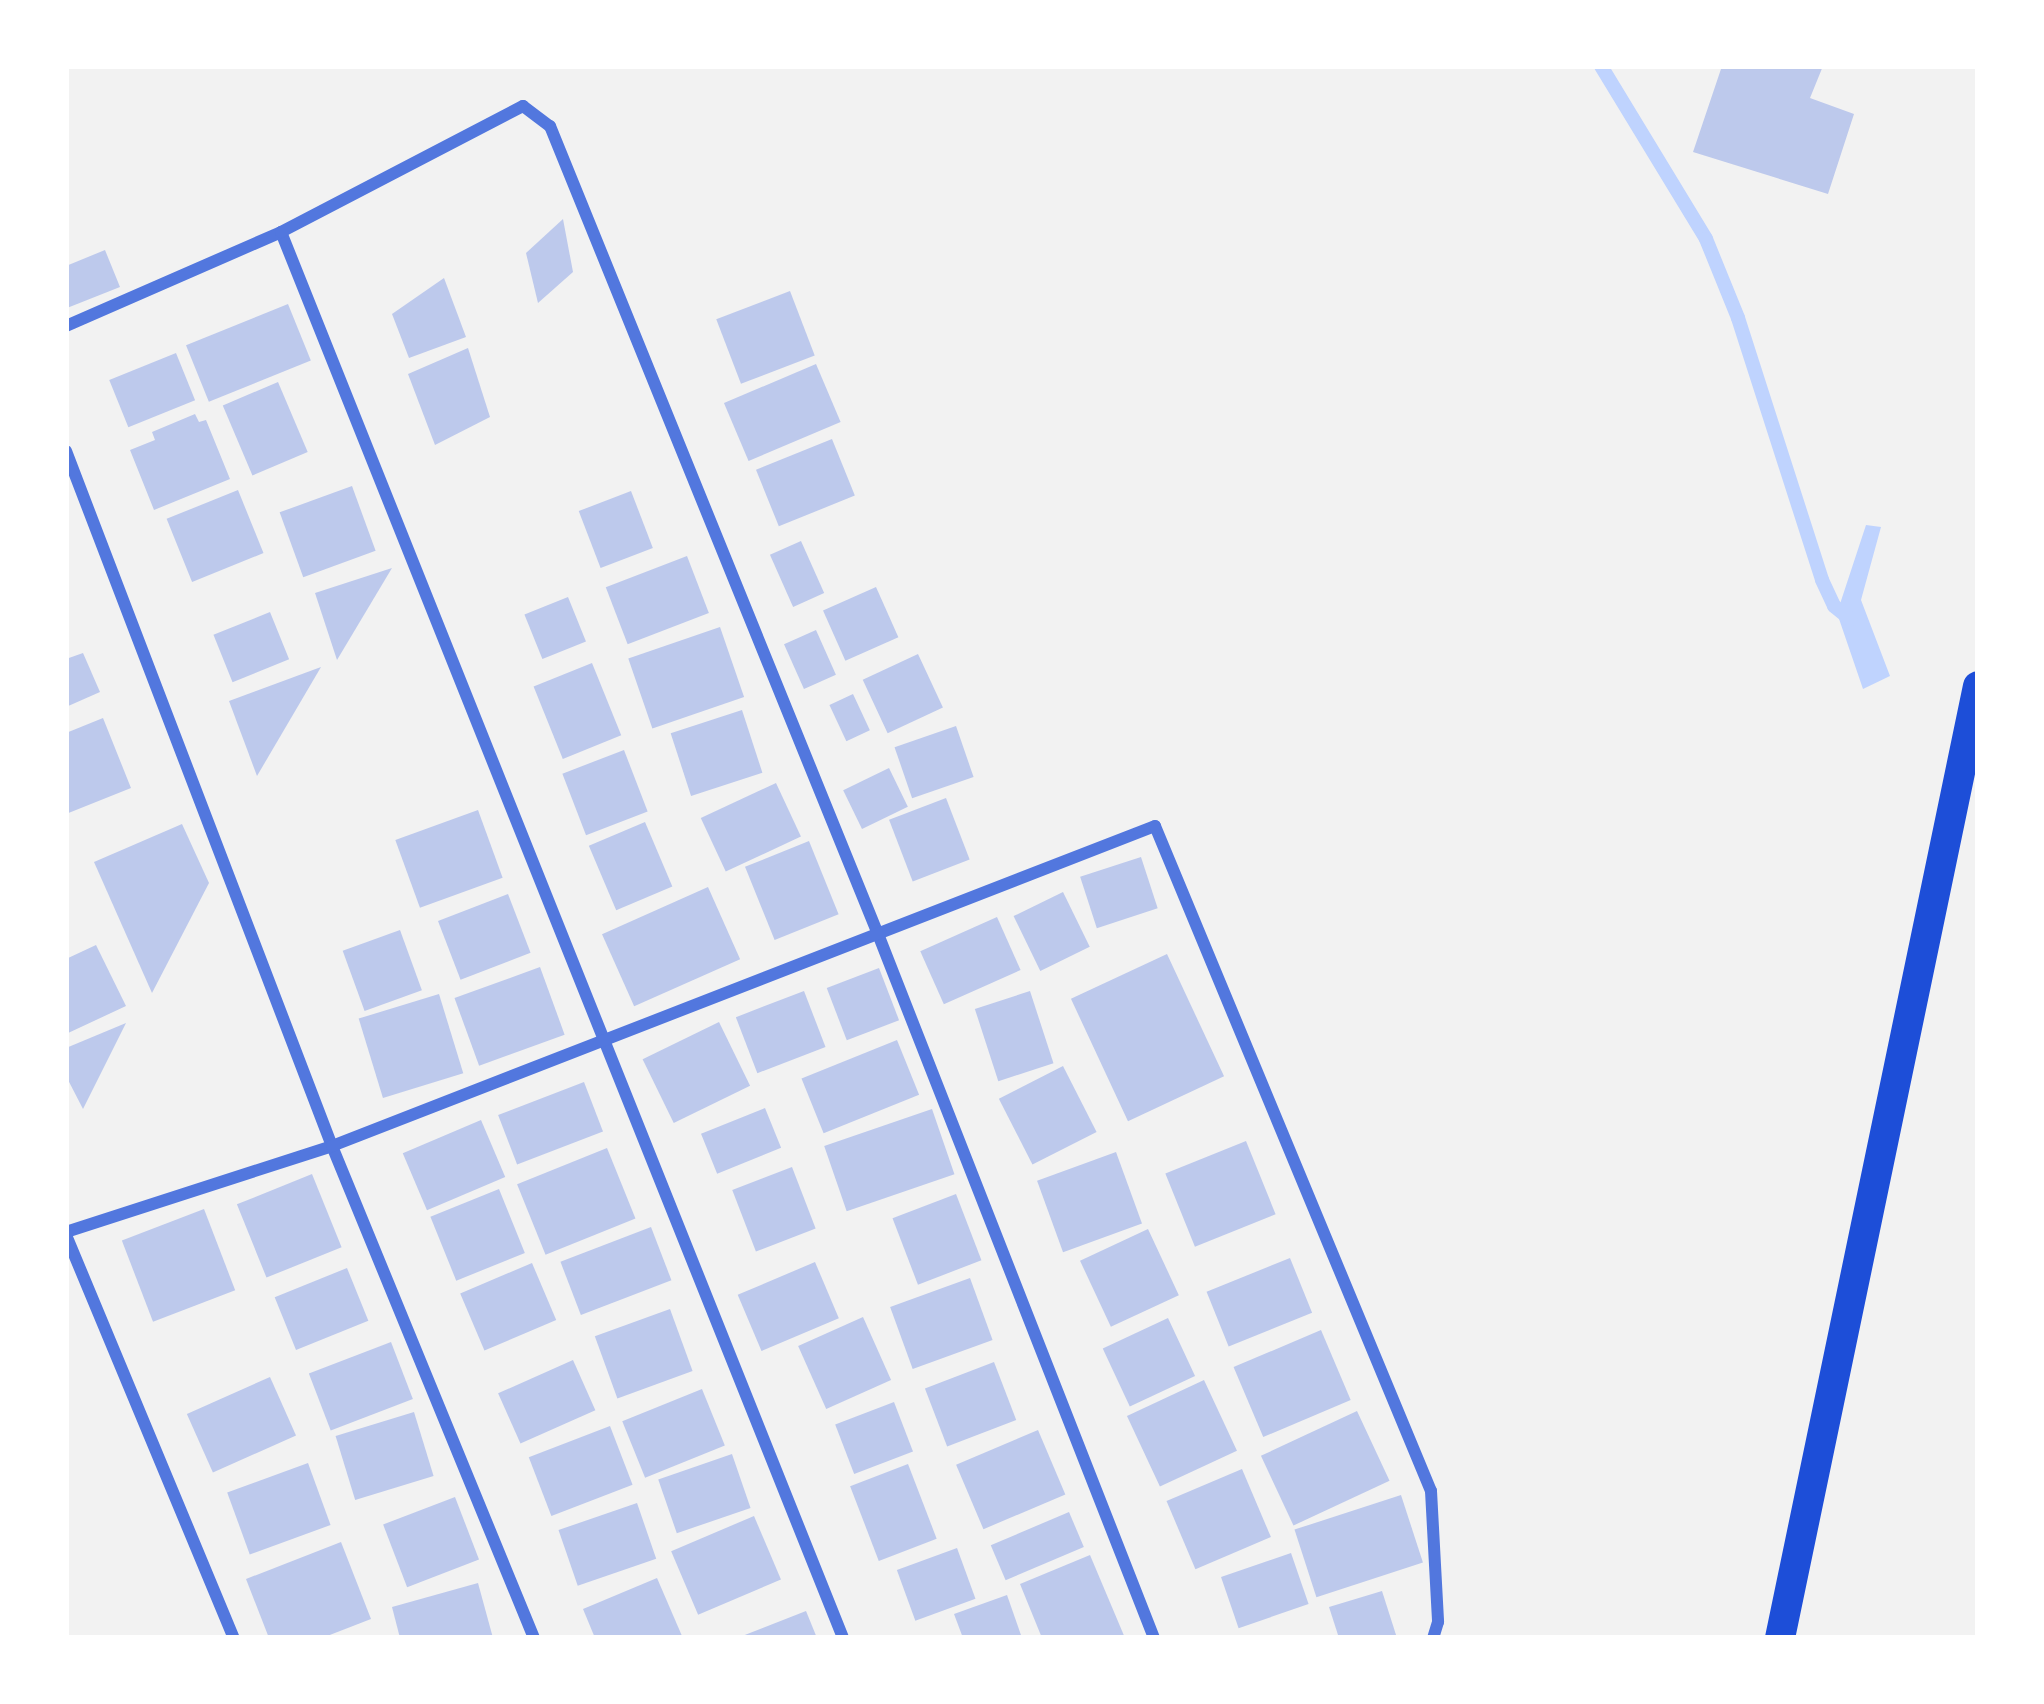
<!DOCTYPE html>
<style>
body{margin:0}
#map{position:relative;width:2044px;height:1704px;overflow:hidden;background:#f2f2f2;font-family:"DM Sans",sans-serif}
div>[style]{position:absolute}
.water>*{inset:0;background:#bfd3fe}
.stream>*{height:14px;margin:-7px;padding:0 7px;transform-origin:7px;border-radius:7px;background:#bfd3fe}
.building>*{inset:0;background:#bdc9ec;transform-origin:0 0}
.minor>*{height:12px;margin:-6px;padding:0 6px;transform-origin:6px;border-radius:6px;background:#5277de}
.primary>*{height:30px;margin:-15px;padding:0 15px;transform-origin:15px;border-radius:15px;background:#1d4ed8}
span{translate:-50% -50%;white-space:nowrap;text-align:center;line-height:1.15;-webkit-text-stroke:9px #fff;paint-order:stroke}
.frame{position:absolute;inset:0;border:69px solid #fff;pointer-events:none}
</style>
<div id="map">
<div class="water">
<div style="clip-path:polygon(1866px 525px,1881px 527px,1861px 600px,1890px 676px,1863px 689px,1837px 613px)"></div>
</div>
<div class="stream">
<div style="left:1601px;top:66px;width:202px;rotate:58.7deg"></div>
<div style="left:1706px;top:239px;width:85px;rotate:67.9deg"></div>
<div style="left:1738px;top:318px;width:275px;rotate:72.2deg"></div>
<div style="left:1822px;top:580px;width:29px;rotate:65deg"></div>
<div style="left:1834px;top:606px;width:21px;rotate:39deg"></div>
</div>
<div class="building">
<div style="clip-path:polygon(1722px 66px,1823px 66px,1810px 98px,1854px 114px,1828px 194px,1693px 152px)"></div>
<div style="clip-path:polygon(563px 219px,573px 272px,538px 303px,526px 253px)"></div>
<div style="clip-path:polygon(105px 250px,120px 287px,67px 308px,66px 266px)"></div>
<div style="clip-path:polygon(444px 278px,466px 337px,409px 358px,392px 314px)"></div>
<div style="left:790px;top:291px;width:69px;height:79px;rotate:69deg"></div>
<div style="left:288px;top:304px;width:61px;height:110px;rotate:68deg"></div>
<div style="clip-path:polygon(468px 348px,490px 417px,435px 445px,408px 374px)"></div>
<div style="left:176px;top:353px;width:51px;height:72px;rotate:68deg"></div>
<div style="left:816px;top:364px;width:63px;height:100px;rotate:67deg"></div>
<div style="left:278px;top:382px;width:76px;height:60px;rotate:67deg"></div>
<div style="clip-path:polygon(195px 414px,199px 422px,206px 420px,230px 479px,154px 510px,130px 450px,155px 440px,152px 432px)"></div>
<div style="left:832px;top:439px;width:61px;height:82px;rotate:68deg"></div>
<div style="left:352px;top:486px;width:69px;height:77px;rotate:70deg"></div>
<div style="left:238px;top:490px;width:68px;height:77px;rotate:68deg"></div>
<div style="left:631px;top:491px;width:61px;height:56px;rotate:69deg"></div>
<div style="left:801px;top:541px;width:57px;height:34px;rotate:66deg"></div>
<div style="left:687px;top:556px;width:61px;height:87px;rotate:69deg"></div>
<div style="clip-path:polygon(392px 568px,337px 660px,315px 593px)"></div>
<div style="left:876px;top:587px;width:55px;height:58px;rotate:66deg"></div>
<div style="left:568px;top:597px;width:48px;height:47px;rotate:68deg"></div>
<div style="left:270px;top:612px;width:51px;height:61px;rotate:68deg"></div>
<div style="left:720px;top:627px;width:74px;height:97px;rotate:71deg"></div>
<div style="left:816px;top:630px;width:49px;height:35px;rotate:66deg"></div>
<div style="clip-path:polygon(83px 653px,100px 692px,66px 707px,66px 659px)"></div>
<div style="left:918px;top:654px;width:59px;height:61px;rotate:65deg"></div>
<div style="left:592px;top:663px;width:78px;height:63px;rotate:68deg"></div>
<div style="clip-path:polygon(321px 667px,257px 776px,229px 701px)"></div>
<div style="left:853px;top:694px;width:40px;height:26px;rotate:65deg"></div>
<div style="left:742px;top:710px;width:66px;height:75px;rotate:72deg"></div>
<div style="clip-path:polygon(103px 718px,131px 788px,66px 814px,66px 733px)"></div>
<div style="left:956px;top:726px;width:54px;height:65px;rotate:71deg"></div>
<div style="left:624px;top:750px;width:66px;height:66px;rotate:69deg"></div>
<div style="left:889px;top:768px;width:43px;height:51px;rotate:64deg"></div>
<div style="left:776px;top:783px;width:59px;height:83px;rotate:65deg"></div>
<div style="left:946px;top:798px;width:66px;height:61px;rotate:69deg"></div>
<div style="left:478px;top:810px;width:72px;height:88px;rotate:70deg"></div>
<div style="left:645px;top:822px;width:70px;height:61px;rotate:67deg"></div>
<div style="clip-path:polygon(182px 824px,209px 883px,152px 993px,94px 862px)"></div>
<div style="left:809px;top:841px;width:79px;height:69px;rotate:68deg"></div>
<div style="left:1141px;top:857px;width:54px;height:64px;rotate:72deg"></div>
<div style="left:708px;top:887px;width:79px;height:116px;rotate:66deg"></div>
<div style="left:1063px;top:892px;width:61px;height:55px;rotate:64deg"></div>
<div style="left:508px;top:894px;width:63px;height:75px;rotate:69deg"></div>
<div style="left:997px;top:917px;width:58px;height:84px;rotate:66deg"></div>
<div style="left:400px;top:930px;width:64px;height:61px;rotate:70deg"></div>
<div style="clip-path:polygon(96px 945px,126px 1006px,66px 1034px,66px 959px)"></div>
<div style="left:1167px;top:954px;width:135px;height:106px;rotate:65deg"></div>
<div style="left:540px;top:967px;width:72px;height:91px;rotate:70deg"></div>
<div style="left:879px;top:968px;width:56px;height:56px;rotate:69deg"></div>
<div style="left:804px;top:991px;width:60px;height:73px;rotate:69deg"></div>
<div style="left:1030px;top:991px;width:76px;height:58px;rotate:72deg"></div>
<div style="left:439px;top:994px;width:83px;height:84px;rotate:73deg"></div>
<div style="left:719px;top:1022px;width:71px;height:85px;rotate:64deg"></div>
<div style="clip-path:polygon(126px 1023px,83px 1109px,66px 1076px,66px 1048px)"></div>
<div style="left:897px;top:1040px;width:59px;height:103px;rotate:68deg"></div>
<div style="left:1063px;top:1066px;width:74px;height:72px;rotate:63deg"></div>
<div style="left:584px;top:1082px;width:53px;height:92px;rotate:69deg"></div>
<div style="left:765px;top:1108px;width:43px;height:69px;rotate:68deg"></div>
<div style="left:932px;top:1109px;width:69px;height:114px;rotate:71deg"></div>
<div style="left:481px;top:1120px;width:62px;height:85px;rotate:67deg"></div>
<div style="left:1246px;top:1141px;width:79px;height:87px;rotate:68deg"></div>
<div style="left:607px;top:1148px;width:76px;height:97px;rotate:68deg"></div>
<div style="left:1116px;top:1152px;width:76px;height:84px;rotate:70deg"></div>
<div style="left:792px;top:1167px;width:66px;height:64px;rotate:69deg"></div>
<div style="left:312px;top:1174px;width:79px;height:81px;rotate:68deg"></div>
<div style="left:499px;top:1189px;width:69px;height:74px;rotate:68deg"></div>
<div style="left:956px;top:1194px;width:71px;height:68px;rotate:69deg"></div>
<div style="left:204px;top:1209px;width:87px;height:88px;rotate:69deg"></div>
<div style="left:651px;top:1227px;width:57px;height:97px;rotate:69deg"></div>
<div style="left:1148px;top:1229px;width:73px;height:75px;rotate:65deg"></div>
<div style="left:1290px;top:1258px;width:59px;height:90px;rotate:68deg"></div>
<div style="left:815px;top:1262px;width:61px;height:84px;rotate:67deg"></div>
<div style="left:532px;top:1263px;width:62px;height:78px;rotate:67deg"></div>
<div style="left:347px;top:1268px;width:57px;height:78px;rotate:68deg"></div>
<div style="left:970px;top:1278px;width:66px;height:85px;rotate:70deg"></div>
<div style="left:670px;top:1309px;width:66px;height:80px;rotate:70deg"></div>
<div style="left:863px;top:1317px;width:69px;height:71px;rotate:66deg"></div>
<div style="left:1168px;top:1318px;width:64px;height:72px;rotate:65deg"></div>
<div style="left:1321px;top:1330px;width:76px;height:95px;rotate:67deg"></div>
<div style="left:391px;top:1342px;width:61px;height:88px;rotate:69deg"></div>
<div style="left:573px;top:1360px;width:55px;height:82px;rotate:66deg"></div>
<div style="left:994px;top:1362px;width:62px;height:74px;rotate:69deg"></div>
<div style="left:270px;top:1377px;width:64px;height:91px;rotate:66deg"></div>
<div style="left:1204px;top:1380px;width:78px;height:85px;rotate:65deg"></div>
<div style="left:702px;top:1389px;width:61px;height:86px;rotate:68deg"></div>
<div style="left:894px;top:1402px;width:53px;height:63px;rotate:69deg"></div>
<div style="left:1357px;top:1411px;width:77px;height:106px;rotate:65deg"></div>
<div style="left:414px;top:1412px;width:67px;height:82px;rotate:73deg"></div>
<div style="left:610px;top:1426px;width:63px;height:87px;rotate:69deg"></div>
<div style="left:1038px;top:1430px;width:70px;height:89px;rotate:67deg"></div>
<div style="left:732px;top:1454px;width:57px;height:78px;rotate:71deg"></div>
<div style="left:308px;top:1463px;width:66px;height:86px;rotate:70deg"></div>
<div style="left:908px;top:1464px;width:80px;height:62px;rotate:69deg"></div>
<div style="left:1242px;top:1469px;width:74px;height:82px;rotate:67deg"></div>
<div style="left:1401px;top:1495px;width:71px;height:112px;rotate:72deg"></div>
<div style="left:455px;top:1497px;width:67px;height:77px;rotate:69deg"></div>
<div style="left:637px;top:1503px;width:59px;height:83px;rotate:71deg"></div>
<div style="left:1069px;top:1512px;width:38px;height:85px;rotate:67deg"></div>
<div style="left:754px;top:1516px;width:69px;height:90px;rotate:67deg"></div>
<div style="clip-path:polygon(341px 1542px,371px 1619px,322px 1638px,269px 1638px,246px 1579px)"></div>
<div style="left:957px;top:1548px;width:54px;height:64px;rotate:70deg"></div>
<div style="left:1291px;top:1553px;width:54px;height:74px;rotate:71deg"></div>
<div style="clip-path:polygon(1090px 1555px,1125px 1638px,1042px 1638px,1020px 1584px)"></div>
<div style="clip-path:polygon(657px 1578px,682px 1636px,595px 1638px,583px 1609px)"></div>
<div style="clip-path:polygon(478px 1583px,493px 1638px,400px 1638px,392px 1607px)"></div>
<div style="clip-path:polygon(1382px 1591px,1397px 1638px,1339px 1638px,1329px 1607px)"></div>
<div style="clip-path:polygon(1007px 1595px,1022px 1638px,963px 1638px,954px 1614px)"></div>
<div style="clip-path:polygon(806px 1611px,817px 1638px,737px 1638px)"></div>
</div>
<div class="minor">
<div style="left:281px;top:232px;width:1514px;rotate:68.21deg"></div>
<div style="left:66px;top:326px;width:235px;rotate:-23.6deg"></div>
<div style="left:281px;top:232px;width:273px;rotate:-27.5deg"></div>
<div style="left:523px;top:106px;width:34px;rotate:37deg"></div>
<div style="left:550px;top:126px;width:872px;rotate:67.91deg"></div>
<div style="left:878px;top:934px;width:756px;rotate:68.59deg"></div>
<div style="left:66px;top:451px;width:744px;rotate:69.06deg"></div>
<div style="left:332px;top:1146px;width:532px;rotate:67.68deg"></div>
<div style="left:66px;top:1232px;width:280px;rotate:-17.9deg"></div>
<div style="left:332px;top:1146px;width:883px;rotate:-21.25deg"></div>
<div style="left:1155px;top:826px;width:720px;rotate:67.46deg"></div>
<div style="left:1431px;top:1491px;width:131px;rotate:86.9deg"></div>
<div style="left:1438px;top:1622px;width:17px;rotate:107deg"></div>
<div style="left:66px;top:1235px;width:437px;rotate:67.4deg"></div>
</div>
<div class="primary">
<div style="left:1780px;top:1638px;width:972px;rotate:-78.25deg"></div>
</div>
<div class="frame"></div>
</div>
